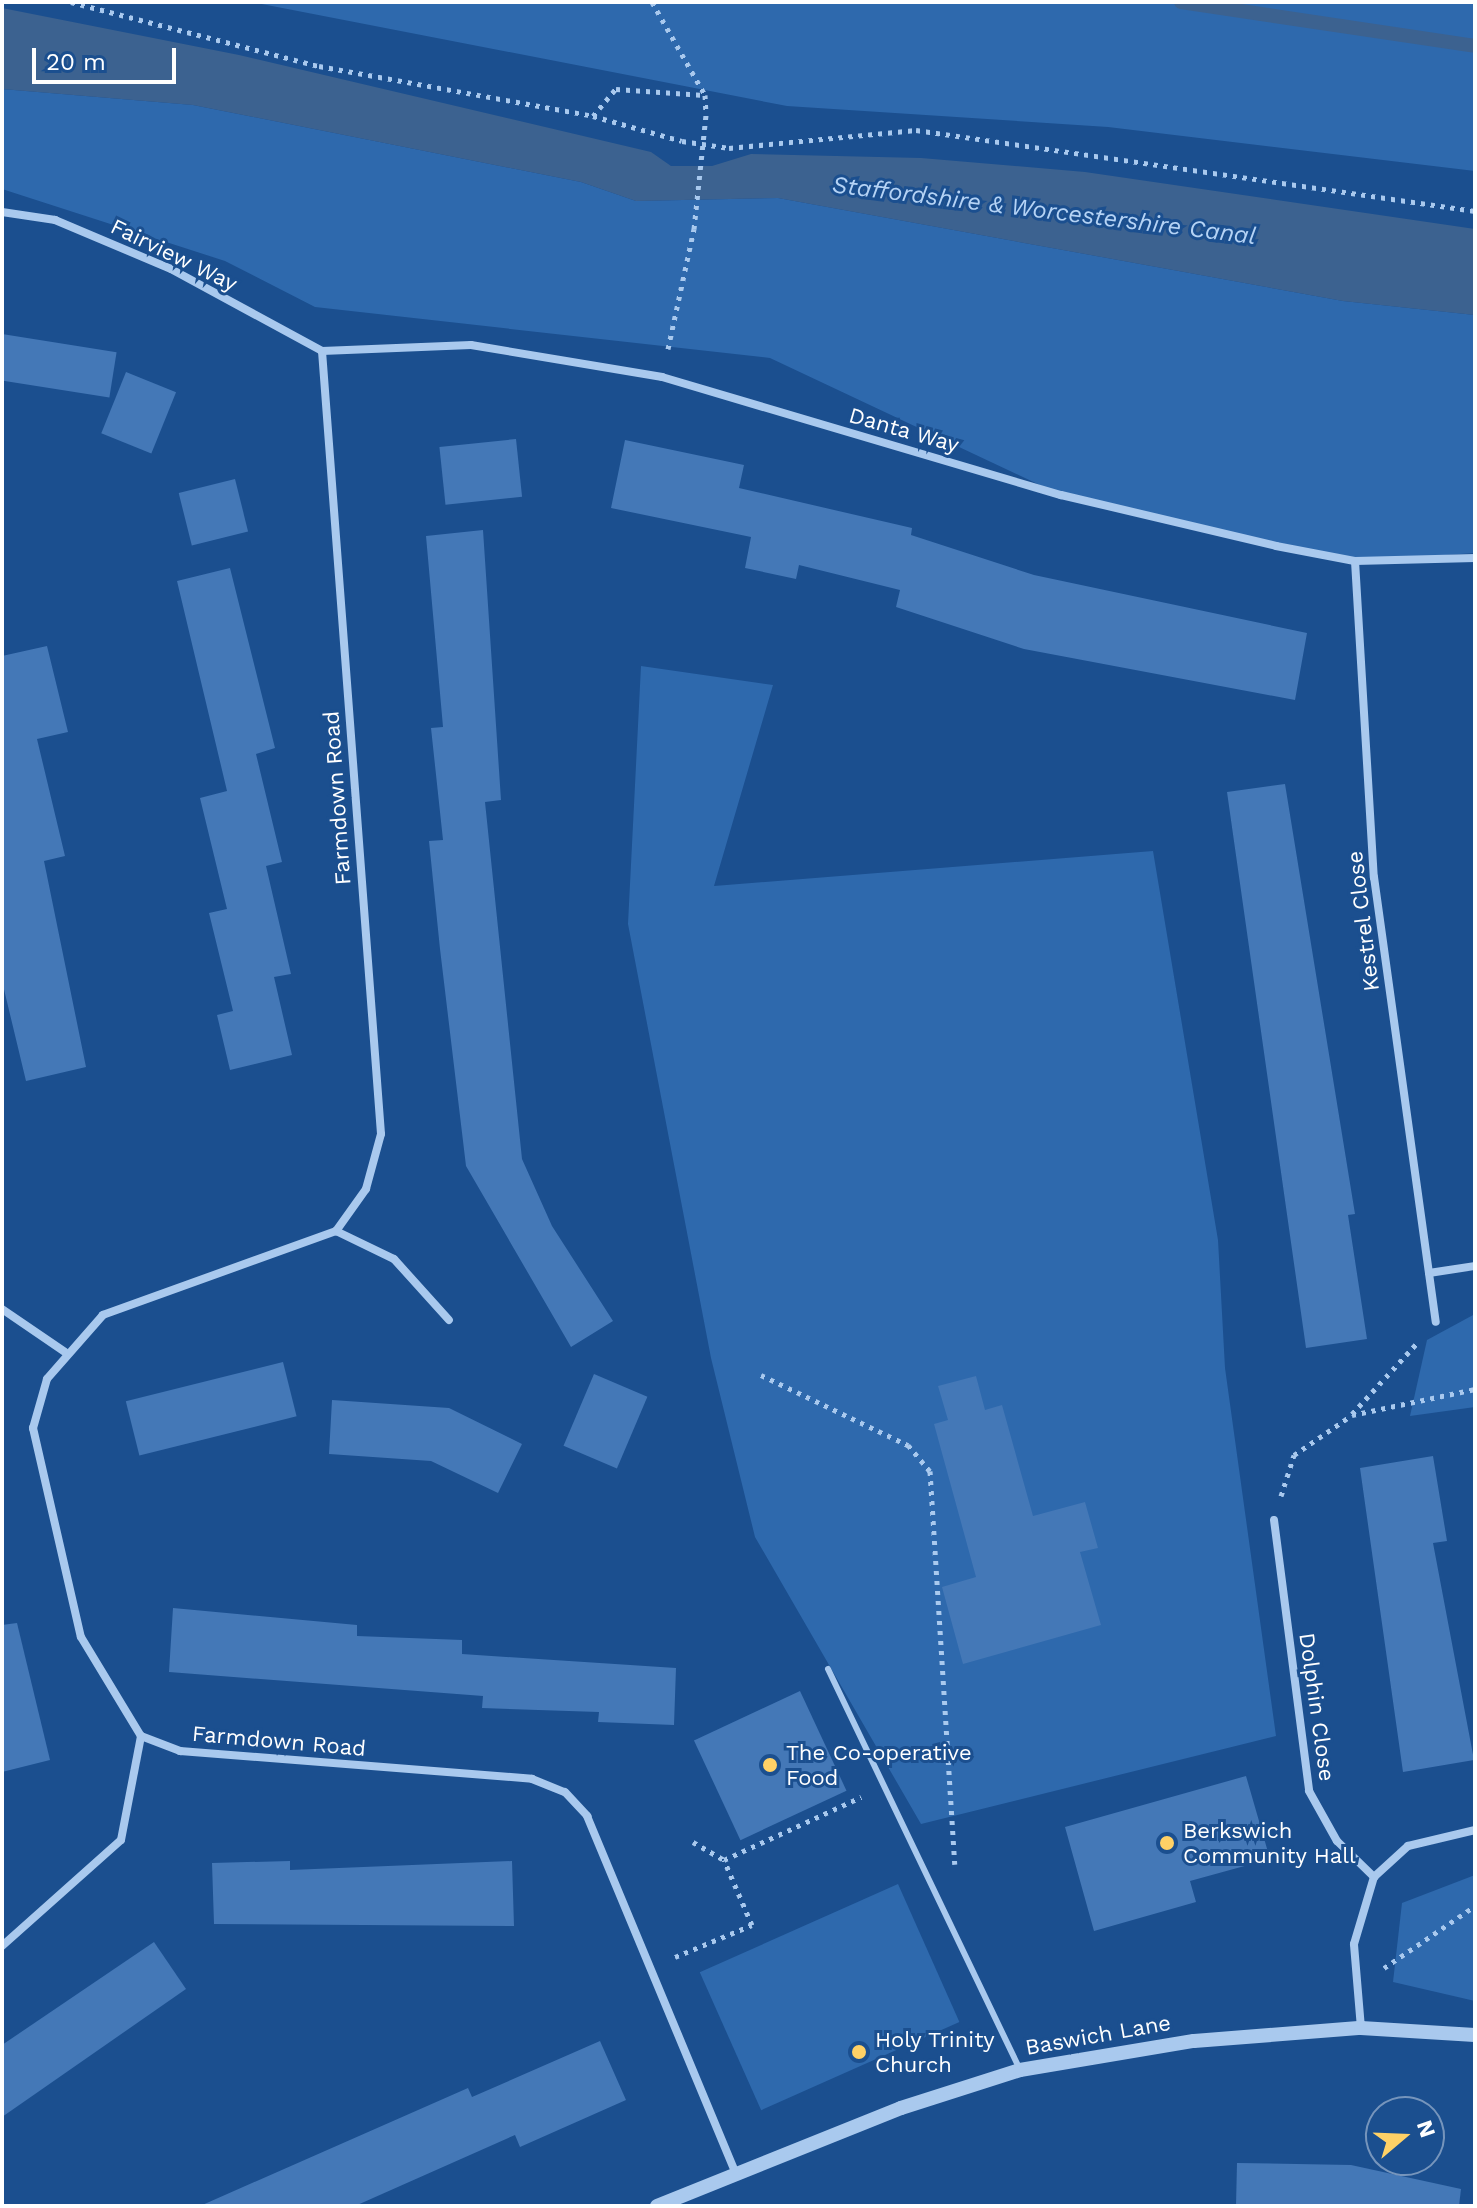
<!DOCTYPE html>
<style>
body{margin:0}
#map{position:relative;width:1477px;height:2208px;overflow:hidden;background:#1b4f8f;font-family:"Work Sans",sans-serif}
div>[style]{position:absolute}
.green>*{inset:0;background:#2e69ad;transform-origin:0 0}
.water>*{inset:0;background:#3c6290}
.stream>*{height:14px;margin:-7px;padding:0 7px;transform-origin:7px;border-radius:7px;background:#3c6290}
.building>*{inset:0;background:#4478b7;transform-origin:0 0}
.path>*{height:5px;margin-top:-2.5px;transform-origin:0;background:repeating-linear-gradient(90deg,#a9c9ee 0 4px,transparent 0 10px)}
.service>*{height:6px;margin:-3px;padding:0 3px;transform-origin:3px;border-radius:3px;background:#a9c9ee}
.minor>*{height:8px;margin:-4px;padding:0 4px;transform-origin:4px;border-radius:4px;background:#a9c9ee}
.tertiary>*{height:14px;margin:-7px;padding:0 7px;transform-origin:7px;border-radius:7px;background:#a9c9ee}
.path-bridge>*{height:5px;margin-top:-2.5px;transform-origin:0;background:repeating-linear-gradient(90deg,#a9c9ee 0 4px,transparent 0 10px)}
.dots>*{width:22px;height:22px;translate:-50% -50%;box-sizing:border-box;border:4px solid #1b4f8f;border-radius:50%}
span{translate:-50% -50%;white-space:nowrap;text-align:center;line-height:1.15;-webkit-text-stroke:6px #1b4f8f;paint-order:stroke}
.street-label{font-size:22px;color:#fff}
.poi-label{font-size:22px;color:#fff}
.left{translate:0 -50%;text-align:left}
.water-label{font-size:24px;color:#b5d3f5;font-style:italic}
.frame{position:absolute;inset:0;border:4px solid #fff;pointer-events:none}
.north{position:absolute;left:1365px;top:2096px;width:80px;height:80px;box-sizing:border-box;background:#1b4f8f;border:2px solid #7695bc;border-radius:50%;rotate:71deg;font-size:22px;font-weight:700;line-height:32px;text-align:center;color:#fff}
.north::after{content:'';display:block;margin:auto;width:28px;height:36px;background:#ffd166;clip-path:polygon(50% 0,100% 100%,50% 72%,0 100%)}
.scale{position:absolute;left:32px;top:48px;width:144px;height:36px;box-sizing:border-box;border:4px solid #fff;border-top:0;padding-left:10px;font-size:24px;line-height:28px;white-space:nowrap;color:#fff;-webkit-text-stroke:6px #1b4f8f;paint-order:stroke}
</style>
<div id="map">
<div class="green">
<div style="clip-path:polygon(251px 2px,1475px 2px,1475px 171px,1108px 127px,787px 106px)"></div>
<div style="clip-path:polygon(2px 89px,193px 105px,581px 182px,636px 201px,778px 198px,1343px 301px,1475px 315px,1475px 553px,1355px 561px,1061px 495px,770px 358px,315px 307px,225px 261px,2px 189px)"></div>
<div style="clip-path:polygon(641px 666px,773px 685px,714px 886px,1153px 851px,1218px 1240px,1225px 1368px,1276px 1736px,921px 1824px,755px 1537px,711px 1358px,628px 924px)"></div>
<div style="clip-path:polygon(1475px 1314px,1475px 1407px,1410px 1416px,1427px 1340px)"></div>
<div style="clip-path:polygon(1475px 1875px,1475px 2001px,1393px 1982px,1402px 1903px)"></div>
<div style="left:898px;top:1884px;width:151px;height:217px;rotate:66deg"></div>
</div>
<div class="water">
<div style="clip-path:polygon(2px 8px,239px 55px,651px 152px,671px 166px,712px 166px,751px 154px,921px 158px,1085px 172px,1475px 229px,1475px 315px,1343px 301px,778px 198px,636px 201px,581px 182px,193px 105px,2px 89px)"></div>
</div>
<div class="stream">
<div style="left:1181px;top:2px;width:297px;rotate:8.5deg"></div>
</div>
<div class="building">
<div style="left:2px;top:334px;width:116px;height:46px;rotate:9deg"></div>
<div style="left:126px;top:372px;width:54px;height:66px;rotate:22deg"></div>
<div style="left:516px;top:439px;width:58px;height:77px;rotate:84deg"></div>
<div style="clip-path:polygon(625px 440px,744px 465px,739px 488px,912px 528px,911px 535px,1034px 575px,1307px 633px,1295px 700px,1024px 649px,896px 607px,900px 590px,799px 565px,796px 579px,745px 568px,751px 537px,611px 508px)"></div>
<div style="left:235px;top:479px;width:54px;height:58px;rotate:76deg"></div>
<div style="clip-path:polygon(483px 530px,501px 800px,485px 802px,522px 1159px,552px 1226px,613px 1321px,571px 1347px,466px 1166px,440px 949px,429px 841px,443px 840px,431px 728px,443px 727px,426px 536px)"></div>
<div style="clip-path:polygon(230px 568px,275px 748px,256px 754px,282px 862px,266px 866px,291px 974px,274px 977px,292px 1055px,230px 1070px,217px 1015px,233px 1011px,209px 913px,227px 909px,200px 798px,227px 791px,177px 581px)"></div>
<div style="clip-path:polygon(47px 646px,68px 732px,37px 739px,65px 856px,44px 861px,86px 1067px,26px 1081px,2px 981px,2px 656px)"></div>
<div style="clip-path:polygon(1285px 784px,1355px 1214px,1348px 1215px,1367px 1339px,1306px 1348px,1227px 792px)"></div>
<div style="left:283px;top:1362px;width:56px;height:162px;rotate:76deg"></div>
<div style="left:594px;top:1374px;width:58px;height:78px;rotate:23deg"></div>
<div style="clip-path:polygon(976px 1376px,985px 1410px,1002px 1405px,1033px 1516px,1085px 1502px,1098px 1548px,1080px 1552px,1101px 1625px,963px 1664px,942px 1587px,976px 1577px,934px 1424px,948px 1420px,938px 1386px)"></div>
<div style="clip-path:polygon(332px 1400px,449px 1408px,522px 1444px,498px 1493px,431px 1461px,329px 1454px)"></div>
<div style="clip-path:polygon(1433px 1456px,1447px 1541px,1433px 1543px,1474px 1760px,1403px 1772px,1360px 1468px)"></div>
<div style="clip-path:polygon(173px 1608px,357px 1625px,357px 1636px,462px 1640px,462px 1654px,676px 1668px,674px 1725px,598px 1722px,599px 1712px,482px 1708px,483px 1696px,169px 1672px)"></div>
<div style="clip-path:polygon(17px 1623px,50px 1760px,2px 1772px,2px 1625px)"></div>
<div style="left:800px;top:1691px;width:110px;height:117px;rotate:65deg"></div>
<div style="clip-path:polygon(1246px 1776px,1270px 1859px,1190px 1881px,1196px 1902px,1094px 1931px,1065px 1827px)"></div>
<div style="clip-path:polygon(290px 1861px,290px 1870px,512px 1861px,514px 1926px,214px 1924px,212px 1863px)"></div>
<div style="clip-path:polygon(154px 1942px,186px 1989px,2px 2117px,2px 2045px)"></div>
<div style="clip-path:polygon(600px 2041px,626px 2100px,520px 2147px,515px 2135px,355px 2206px,200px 2206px,468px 2088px,472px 2097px)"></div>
<div style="clip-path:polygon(1237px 2163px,1351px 2165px,1461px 2189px,1459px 2206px,1236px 2206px)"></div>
</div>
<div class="path">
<div style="left:71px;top:2px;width:256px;rotate:14.5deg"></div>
<div style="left:319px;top:66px;width:279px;rotate:10.3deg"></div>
<div style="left:593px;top:116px;width:92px;rotate:15.7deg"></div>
<div style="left:682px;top:141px;width:48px;rotate:8.5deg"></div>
<div style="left:729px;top:148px;width:188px;rotate:-5.5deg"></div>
<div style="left:916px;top:130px;width:565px;rotate:8.24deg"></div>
<div style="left:652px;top:2px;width:107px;rotate:60.3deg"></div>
<div style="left:705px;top:95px;width:19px;rotate:87deg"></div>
<div style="left:593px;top:116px;width:35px;rotate:-50deg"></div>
<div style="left:616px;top:89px;width:88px;rotate:3.9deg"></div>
<div style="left:668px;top:349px;width:123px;rotate:-77.8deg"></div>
<div style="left:761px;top:1375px;width:163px;rotate:25.5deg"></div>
<div style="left:908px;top:1445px;width:34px;rotate:50deg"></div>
<div style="left:930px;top:1471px;width:394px;rotate:86.4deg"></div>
<div style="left:1352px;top:1414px;width:98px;rotate:-47.5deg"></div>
<div style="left:1281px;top:1496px;width:43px;rotate:-72.4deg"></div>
<div style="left:1294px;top:1455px;width:70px;rotate:-34.6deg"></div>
<div style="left:1352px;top:1415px;width:126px;rotate:-11.9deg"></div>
<div style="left:693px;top:1842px;width:36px;rotate:30deg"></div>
<div style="left:675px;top:1957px;width:83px;rotate:-22.6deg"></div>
<div style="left:752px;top:1925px;width:71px;rotate:-113.3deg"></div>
<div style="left:724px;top:1860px;width:151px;rotate:-24.7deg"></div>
<div style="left:1384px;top:1968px;width:110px;rotate:-34.3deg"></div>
</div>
<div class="service">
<div style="left:828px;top:1669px;width:445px;rotate:64.4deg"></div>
</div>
<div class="minor">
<div style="left:2px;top:212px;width:54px;rotate:8.6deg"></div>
<div style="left:55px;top:220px;width:126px;rotate:22.9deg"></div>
<div style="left:171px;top:269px;width:172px;rotate:28.5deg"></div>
<div style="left:322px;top:351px;width:785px;rotate:85.69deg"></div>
<div style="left:381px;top:1134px;width:57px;rotate:105.3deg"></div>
<div style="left:366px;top:1189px;width:52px;rotate:125.5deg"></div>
<div style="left:336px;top:1231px;width:248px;rotate:160.2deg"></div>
<div style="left:103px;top:1315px;width:85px;rotate:131.2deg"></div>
<div style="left:47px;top:1379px;width:51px;rotate:105.9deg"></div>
<div style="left:33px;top:1428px;width:214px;rotate:77.1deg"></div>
<div style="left:81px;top:1637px;width:116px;rotate:58.8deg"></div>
<div style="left:141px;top:1736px;width:42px;rotate:21deg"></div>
<div style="left:180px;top:1751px;width:353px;rotate:4.5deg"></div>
<div style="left:532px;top:1779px;width:35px;rotate:22deg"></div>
<div style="left:565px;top:1792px;width:33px;rotate:47deg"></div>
<div style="left:587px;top:1816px;width:388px;rotate:67.4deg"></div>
<div style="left:322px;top:351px;width:149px;rotate:-2.3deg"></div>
<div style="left:471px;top:345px;width:194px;rotate:9.5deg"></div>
<div style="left:662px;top:377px;width:416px;rotate:16.5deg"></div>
<div style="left:1061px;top:495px;width:221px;rotate:13.3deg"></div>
<div style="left:1276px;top:546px;width:80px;rotate:10.8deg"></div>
<div style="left:1355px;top:561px;width:120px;rotate:-1.4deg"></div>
<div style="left:1355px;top:561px;width:317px;rotate:86.6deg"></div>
<div style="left:1374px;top:877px;width:449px;rotate:82.1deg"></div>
<div style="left:336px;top:1231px;width:64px;rotate:25.8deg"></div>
<div style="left:394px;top:1259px;width:82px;rotate:48deg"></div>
<div style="left:1429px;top:1273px;width:47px;rotate:-8.7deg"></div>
<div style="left:2px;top:1309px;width:76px;rotate:34.3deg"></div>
<div style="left:1274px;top:1520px;width:273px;rotate:82.6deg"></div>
<div style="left:1309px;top:1791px;width:57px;rotate:60.8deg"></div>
<div style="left:1337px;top:1841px;width:52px;rotate:44.2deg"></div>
<div style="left:2px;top:1946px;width:159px;rotate:-41.7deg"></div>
<div style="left:121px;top:1840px;width:106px;rotate:-79.1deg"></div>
<div style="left:1361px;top:2028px;width:84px;rotate:-94.8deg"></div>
<div style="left:1354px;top:1944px;width:70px;rotate:-73.4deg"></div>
<div style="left:1374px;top:1877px;width:46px;rotate:-42.4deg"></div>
<div style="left:1408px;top:1846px;width:69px;rotate:-13.4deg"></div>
</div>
<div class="tertiary">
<div style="left:657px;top:2206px;width:263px;rotate:-21.9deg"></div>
<div style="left:901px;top:2108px;width:125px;rotate:-17.7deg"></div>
<div style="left:1020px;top:2070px;width:176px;rotate:-9.5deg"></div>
<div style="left:1194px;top:2041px;width:168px;rotate:-4.5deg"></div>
<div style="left:1361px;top:2028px;width:114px;rotate:3.5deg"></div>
</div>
<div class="path-bridge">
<div style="left:694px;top:229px;width:116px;rotate:-84deg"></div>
</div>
<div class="dots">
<div style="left:770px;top:1765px;background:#ffd166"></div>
<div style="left:1167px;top:1843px;background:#ffd166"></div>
<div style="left:859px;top:2052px;background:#ffd166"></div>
</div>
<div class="street-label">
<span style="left:174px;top:255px;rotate:26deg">Fairview Way</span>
<span style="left:904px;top:430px;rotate:16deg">Danta Way</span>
<span style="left:337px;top:798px;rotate:-94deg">Farmdown Road</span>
<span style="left:1363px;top:921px;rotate:-97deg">Kestrel Close</span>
<span style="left:1317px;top:1707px;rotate:82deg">Dolphin Close</span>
<span style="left:279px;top:1741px;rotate:5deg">Farmdown Road</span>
<span style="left:1098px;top:2035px;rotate:-10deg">Baswich Lane</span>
</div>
<div class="poi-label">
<span class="left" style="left:786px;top:1765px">The Co-operative<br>Food</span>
<span class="left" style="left:1183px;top:1843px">Berkswich<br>Community Hall</span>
<span class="left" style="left:875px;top:2052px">Holy Trinity<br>Church</span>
</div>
<div class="water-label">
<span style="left:1044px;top:211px;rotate:7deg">Staffordshire &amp; Worcestershire Canal</span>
</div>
<div class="frame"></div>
<div class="north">N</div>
<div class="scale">20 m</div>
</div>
